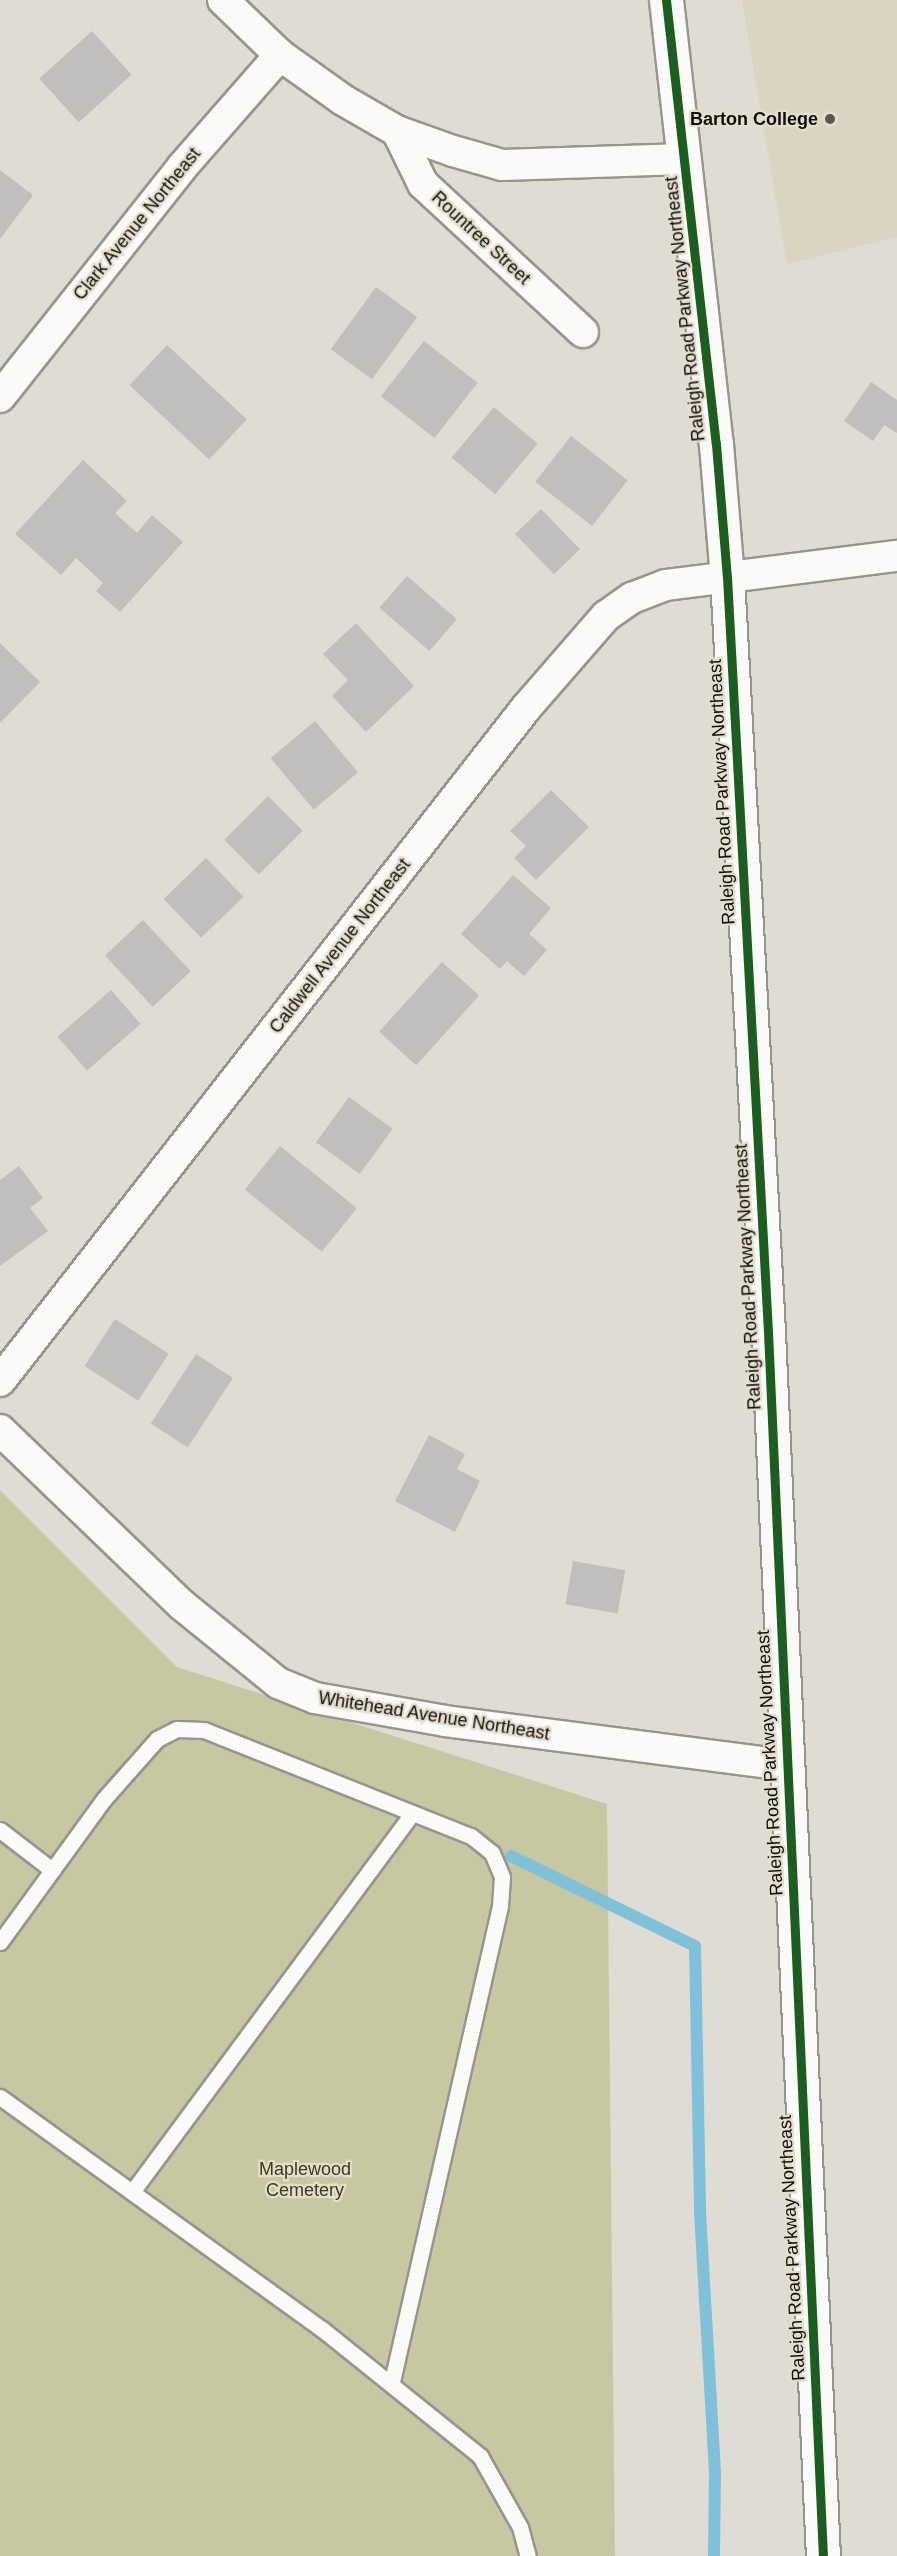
<!DOCTYPE html>
<style>
body{margin:0}
#map{position:relative;width:897px;height:2556px;overflow:hidden;background:#dfdcd3;font-family:Helvetica,sans-serif}
div>[style]{position:absolute}
.built>*{inset:0;background:#dad4c3}
.green>*{inset:0;background:#c7c8a2}
.stream>*{height:12px;margin:-6px;padding:0 6px;transform-origin:6px;border-radius:6px;background:#80c1da}
.building>*{inset:0;background:#c0bfbe;transform-origin:0 0}
.roads{filter:drop-shadow(2px 0 #98958e) drop-shadow(-2px 0 #98958e) drop-shadow(0 2px #98958e) drop-shadow(0 -2px #98958e)}
.lane>*{height:15px;margin:-7.5px;padding:0 7.5px;transform-origin:7.5px;border-radius:7.5px;background:#fafaf8}
.street>*{height:30px;margin:-15px;padding:0 15px;transform-origin:15px;border-radius:15px;background:#fafaf8}
.secondary>*{height:33px;margin:-16.5px;padding:0 16.5px;transform-origin:16.5px;border-radius:16.5px;background:#fafaf8}
.cycleway>*{height:9px;margin:-4.5px;padding:0 4.5px;transform-origin:4.5px;border-radius:4.5px;background:#1b5e20}
.dots>*{width:16px;height:16px;translate:-50% -50%;box-sizing:border-box;border:3px solid #e4dece;border-radius:50%}
span{translate:-50% -50%;white-space:nowrap;text-align:center;line-height:1.15;-webkit-text-stroke:4.5px #e4dece;paint-order:stroke}
.poi-label{font-size:18px;color:#100e09;font-weight:700}
.right{translate:-100% -50%;text-align:right}
.street-label{font-size:18px;color:#100e09}
.park-label{font-size:18px;color:#3a3c19}
</style>
<div id="map">
<div class="built">
<div style="clip-path:polygon(742px 0,897px 0,897px 237px,787px 264px)"></div>
</div>
<div class="green">
<div style="clip-path:polygon(0 1490px,177px 1667px,607px 1804px,615px 2556px,0 2556px)"></div>
</div>
<div class="stream">
<div style="left:511px;top:1856px;width:205px;rotate:26.1deg"></div>
<div style="left:695px;top:1946px;width:266px;rotate:88.9deg"></div>
<div style="left:700px;top:2212px;width:261px;rotate:86.7deg"></div>
<div style="left:715px;top:2473px;width:83px;rotate:90.7deg"></div>
</div>
<div class="building">
<div style="left:92px;top:31px;width:59px;height:71px;rotate:48deg"></div>
<div style="clip-path:polygon(0 170px,33px 195px,0 239px)"></div>
<div style="left:376px;top:287px;width:51px;height:77px;rotate:36deg"></div>
<div style="left:424px;top:341px;width:68px;height:70px;rotate:38deg"></div>
<div style="left:167px;top:345px;width:109px;height:55px;rotate:43deg"></div>
<div style="clip-path:polygon(871px 382px,897px 400px,897px 433px,884px 425px,873px 441px,844px 421px)"></div>
<div style="left:494px;top:407px;width:57px;height:66px;rotate:40deg"></div>
<div style="left:571px;top:436px;width:72px;height:58px;rotate:38deg"></div>
<div style="clip-path:polygon(83px 460px,127px 501px,115px 513px,137px 533px,152px 515px,183px 542px,120px 612px,96px 591px,103px 583px,76px 558px,61px 575px,15px 534px)"></div>
<div style="left:541px;top:509px;width:56px;height:36px;rotate:46deg"></div>
<div style="left:407px;top:576px;width:66px;height:42px;rotate:41deg"></div>
<div style="clip-path:polygon(356px 623px,414px 686px,366px 732px,332px 696px,348px 680px,323px 654px)"></div>
<div style="clip-path:polygon(0 643px,40px 682px,0 723px)"></div>
<div style="left:315px;top:721px;width:67px;height:58px;rotate:50deg"></div>
<div style="clip-path:polygon(551px 790px,589px 827px,536px 880px,514px 858px,526px 846px,510px 831px)"></div>
<div style="left:268px;top:796px;width:49px;height:62px;rotate:45deg"></div>
<div style="left:206px;top:858px;width:54px;height:59px;rotate:46deg"></div>
<div style="clip-path:polygon(513px 875px,551px 908px,529px 934px,547px 950px,524px 976px,507px 961px,500px 969px,461px 934px)"></div>
<div style="left:143px;top:920px;width:70px;height:52px;rotate:47deg"></div>
<div style="left:442px;top:962px;width:50px;height:94px;rotate:42deg"></div>
<div style="left:111px;top:990px;width:45px;height:71px;rotate:49deg"></div>
<div style="left:349px;top:1097px;width:54px;height:56px;rotate:36deg"></div>
<div style="left:280px;top:1146px;width:99px;height:56px;rotate:39deg"></div>
<div style="clip-path:polygon(19px 1166px,43px 1198px,30px 1208px,48px 1231px,0 1266px,0 1180px)"></div>
<div style="left:115px;top:1319px;width:64px;height:56px;rotate:33deg"></div>
<div style="left:196px;top:1354px;width:44px;height:83px;rotate:33deg"></div>
<div style="clip-path:polygon(429px 1435px,465px 1454px,457px 1469px,480px 1481px,455px 1532px,395px 1501px)"></div>
<div style="left:573px;top:1561px;width:53px;height:44px;rotate:10deg"></div>
</div>
<div class="roads">
<div class="lane">
<div style="left:0;top:1830px;width:66px;rotate:37.6deg"></div>
<div style="left:0;top:1942px;width:177px;rotate:-54deg"></div>
<div style="left:104px;top:1799px;width:80px;rotate:-48.5deg"></div>
<div style="left:157px;top:1739px;width:22px;rotate:-27deg"></div>
<div style="left:177px;top:1729px;width:27px;rotate:2deg"></div>
<div style="left:204px;top:1730px;width:287px;rotate:21.7deg"></div>
<div style="left:471px;top:1836px;width:27px;rotate:39deg"></div>
<div style="left:492px;top:1853px;width:26px;rotate:67deg"></div>
<div style="left:502px;top:1877px;width:29px;rotate:94deg"></div>
<div style="left:500px;top:1906px;width:490px;rotate:102.8deg"></div>
<div style="left:0;top:2097px;width:397px;rotate:35.8deg"></div>
<div style="left:322px;top:2329px;width:203px;rotate:38.8deg"></div>
<div style="left:480px;top:2456px;width:81px;rotate:60.6deg"></div>
<div style="left:520px;top:2527px;width:30px;rotate:75deg"></div>
<div style="left:132px;top:2192px;width:471px;rotate:-53.5deg"></div>
</div>
<div class="street">
<div style="left:223px;top:0;width:79px;rotate:44deg"></div>
<div style="left:280px;top:55px;width:77px;rotate:35.5deg"></div>
<div style="left:343px;top:100px;width:62px;rotate:29.9deg"></div>
<div style="left:397px;top:131px;width:59px;rotate:19.7deg"></div>
<div style="left:453px;top:151px;width:51px;rotate:15.9deg"></div>
<div style="left:502px;top:165px;width:183px;rotate:-1.9deg"></div>
<div style="left:397px;top:131px;width:59px;rotate:63.9deg"></div>
<div style="left:423px;top:184px;width:218px;rotate:42.8deg"></div>
<div style="left:0;top:397px;width:293px;rotate:-51.6deg"></div>
<div style="left:182px;top:167px;width:149px;rotate:-48.8deg"></div>
<div style="left:0;top:1381px;width:854px;rotate:-51.99deg"></div>
<div style="left:526px;top:708px;width:122px;rotate:-49deg"></div>
<div style="left:606px;top:616px;width:32px;rotate:-35deg"></div>
<div style="left:632px;top:598px;width:36px;rotate:-21deg"></div>
<div style="left:666px;top:585px;width:233px;rotate:-7.2deg"></div>
<div style="left:0;top:1430px;width:252px;rotate:43.9deg"></div>
<div style="left:182px;top:1605px;width:124px;rotate:39.1deg"></div>
<div style="left:278px;top:1683px;width:40px;rotate:22deg"></div>
<div style="left:315px;top:1698px;width:132px;rotate:10deg"></div>
<div style="left:445px;top:1721px;width:344px;rotate:7.4deg"></div>
</div>
<div class="secondary">
<div style="left:666px;top:0;width:447px;rotate:83.6deg"></div>
<div style="left:716px;top:444px;width:133px;rotate:85.3deg"></div>
<div style="left:727px;top:577px;width:756px;rotate:86.89deg"></div>
<div style="left:768px;top:1332px;width:1225px;rotate:87.43deg"></div>
</div>
</div>
<div class="cycleway">
<div style="left:666px;top:0;width:447px;rotate:83.6deg"></div>
<div style="left:716px;top:444px;width:133px;rotate:85.3deg"></div>
<div style="left:727px;top:577px;width:756px;rotate:86.89deg"></div>
<div style="left:768px;top:1332px;width:1225px;rotate:87.43deg"></div>
</div>
<div class="dots">
<div style="left:830px;top:119px;background:#585650"></div>
</div>
<div class="poi-label">
<span class="right" style="left:818px;top:119px">Barton College</span>
</div>
<div class="street-label">
<span style="left:137px;top:224px;rotate:-51deg">Clark Avenue Northeast</span>
<span style="left:481px;top:238px;rotate:43deg">Rountree Street</span>
<span style="left:685px;top:309px;rotate:-96deg">Raleigh Road Parkway Northeast</span>
<span style="left:722px;top:792px;rotate:-93deg">Raleigh Road Parkway Northeast</span>
<span style="left:340px;top:946px;rotate:-52deg">Caldwell Avenue Northeast</span>
<span style="left:748px;top:1277px;rotate:-93deg">Raleigh Road Parkway Northeast</span>
<span style="left:434px;top:1716px;rotate:9deg">Whitehead Avenue Northeast</span>
<span style="left:770px;top:1763px;rotate:-93deg">Raleigh Road Parkway Northeast</span>
<span style="left:792px;top:2248px;rotate:-93deg">Raleigh Road Parkway Northeast</span>
</div>
<div class="park-label">
<span style="left:305px;top:2180px">Maplewood<br>Cemetery</span>
</div>
</div>
